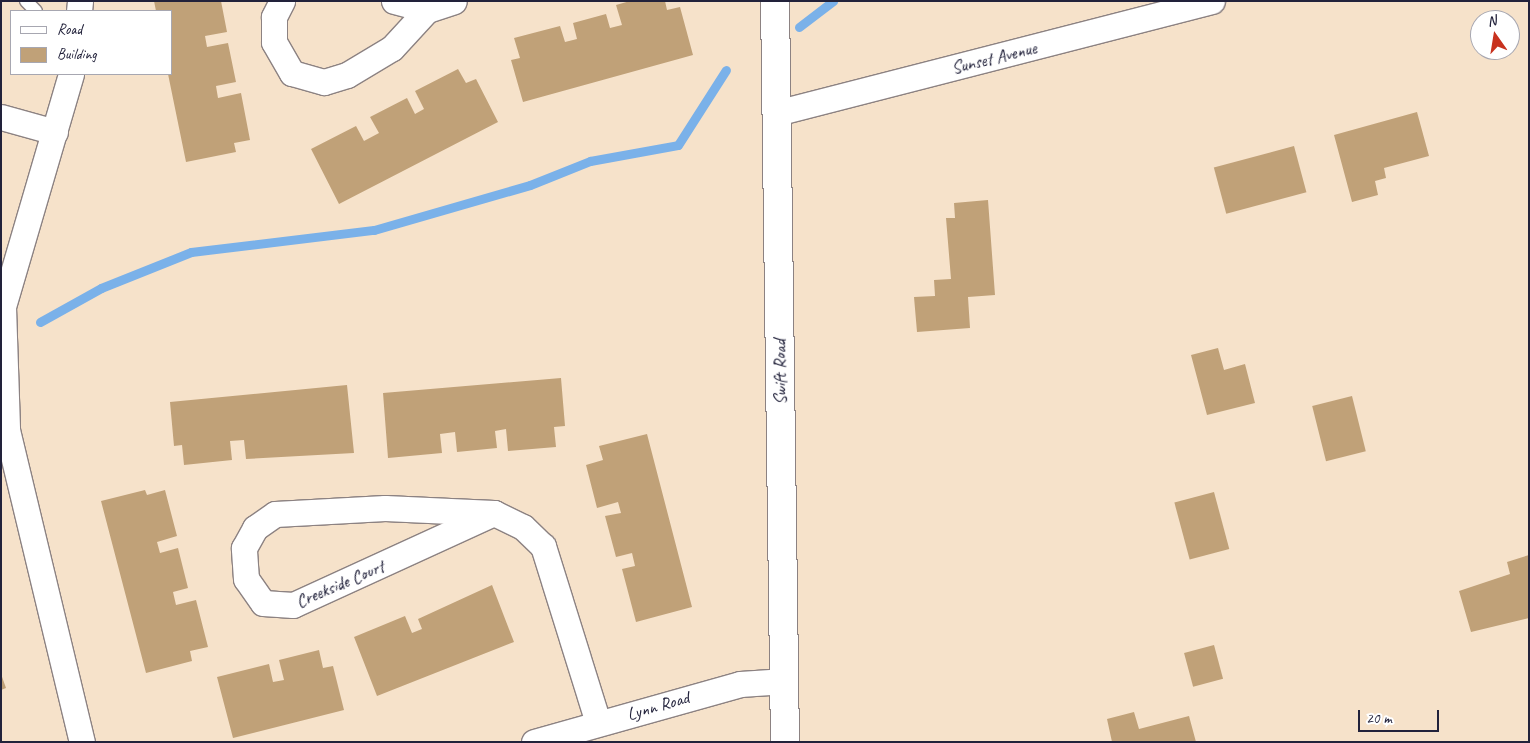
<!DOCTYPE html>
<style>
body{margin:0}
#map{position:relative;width:1530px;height:743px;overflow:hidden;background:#f6e2ca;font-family:Caveat,sans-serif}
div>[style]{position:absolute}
.stream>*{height:9px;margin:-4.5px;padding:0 4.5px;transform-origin:4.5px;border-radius:4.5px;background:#7ab1e9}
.building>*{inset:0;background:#c0a178;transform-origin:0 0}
.roads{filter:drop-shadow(1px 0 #8c8282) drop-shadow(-1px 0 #8c8282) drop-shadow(0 1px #8c8282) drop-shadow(0 -1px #8c8282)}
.service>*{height:12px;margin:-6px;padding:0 6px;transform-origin:6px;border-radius:6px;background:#fff}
.minor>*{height:25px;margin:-12.5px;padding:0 12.5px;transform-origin:12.5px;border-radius:12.5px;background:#fff}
.tertiary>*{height:28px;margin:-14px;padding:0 14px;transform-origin:14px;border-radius:14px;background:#fff}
span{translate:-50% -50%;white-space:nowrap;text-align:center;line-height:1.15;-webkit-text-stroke:4px #fff;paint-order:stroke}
.street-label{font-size:18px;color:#22223b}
.frame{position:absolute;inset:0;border:2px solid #22223b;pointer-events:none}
.legend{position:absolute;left:10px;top:10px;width:162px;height:65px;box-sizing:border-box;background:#fff;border:1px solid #a7a7b1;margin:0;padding:6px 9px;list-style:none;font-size:15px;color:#22223b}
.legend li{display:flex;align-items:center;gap:10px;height:25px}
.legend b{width:25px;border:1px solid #a7a7b1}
.north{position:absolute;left:1470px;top:10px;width:50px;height:50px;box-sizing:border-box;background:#fff;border:1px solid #a7a7b1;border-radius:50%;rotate:347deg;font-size:14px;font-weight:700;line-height:20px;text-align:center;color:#22223b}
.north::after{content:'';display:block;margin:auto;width:18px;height:22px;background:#c8321e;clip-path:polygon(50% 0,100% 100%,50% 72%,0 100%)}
.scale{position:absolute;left:1358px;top:710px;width:81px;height:22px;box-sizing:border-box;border:2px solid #22223b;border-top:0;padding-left:6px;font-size:15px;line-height:18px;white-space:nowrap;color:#22223b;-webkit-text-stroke:4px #fff;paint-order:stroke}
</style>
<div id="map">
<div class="stream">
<div style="left:799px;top:27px;width:43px;rotate:-37.4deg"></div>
<div style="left:40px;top:322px;width:70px;rotate:-29.1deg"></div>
<div style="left:101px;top:288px;width:97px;rotate:-21.8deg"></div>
<div style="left:191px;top:252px;width:184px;rotate:-6.9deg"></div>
<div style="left:374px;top:230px;width:162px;rotate:-16.1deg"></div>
<div style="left:530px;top:185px;width:65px;rotate:-21.8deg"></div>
<div style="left:590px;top:161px;width:89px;rotate:-10.3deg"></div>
<div style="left:678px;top:145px;width:89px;rotate:-57.4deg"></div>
</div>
<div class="building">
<div style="clip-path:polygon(154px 1px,221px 1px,227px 32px,205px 36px,207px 47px,228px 43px,236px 82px,216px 86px,218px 98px,241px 93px,250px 140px,234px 143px,236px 152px,186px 162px,168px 74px,171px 11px,156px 11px)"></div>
<div style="clip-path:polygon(630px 1px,665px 1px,667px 10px,680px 7px,693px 55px,523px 102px,511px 60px,520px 58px,514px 38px,560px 26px,565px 42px,577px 39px,573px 23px,606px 14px,610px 28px,622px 25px,616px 5px)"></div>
<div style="clip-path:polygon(458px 69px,466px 83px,476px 79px,498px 122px,339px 204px,311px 149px,356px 126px,364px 141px,379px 133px,370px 117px,407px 98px,415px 114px,424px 109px,415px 91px)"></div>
<div style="clip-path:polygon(1417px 112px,1429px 156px,1384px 168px,1386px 178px,1375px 181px,1378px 195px,1352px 202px,1334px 135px)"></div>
<div style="left:1294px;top:146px;width:48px;height:83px;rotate:75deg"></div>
<div style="clip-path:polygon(988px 200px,995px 295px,968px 297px,970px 328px,917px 332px,914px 297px,935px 296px,934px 280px,951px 279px,946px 218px,955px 218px,954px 203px)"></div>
<div style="clip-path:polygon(1218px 348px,1224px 370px,1245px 364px,1255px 403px,1207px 415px,1191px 355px)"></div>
<div style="clip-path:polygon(561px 378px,565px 426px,554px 427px,556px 447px,508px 451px,506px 429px,495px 431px,497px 448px,457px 452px,455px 432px,440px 434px,442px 453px,388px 458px,383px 393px)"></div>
<div style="clip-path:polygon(347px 385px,354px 453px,246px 459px,244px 440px,230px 441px,232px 460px,184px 465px,182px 445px,174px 446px,170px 402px)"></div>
<div style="left:1352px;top:396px;width:57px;height:41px;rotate:76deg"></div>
<div style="clip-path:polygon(647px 434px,692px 607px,636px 622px,622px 569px,635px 566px,632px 553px,616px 557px,605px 516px,621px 513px,618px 502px,597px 508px,586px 465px,603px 460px,599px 446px)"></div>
<div style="clip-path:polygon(145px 490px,147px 495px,165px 490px,177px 536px,157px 542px,160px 553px,178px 548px,188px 588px,173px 592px,176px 605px,196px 600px,208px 647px,190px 651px,192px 661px,146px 673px,101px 501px)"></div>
<div style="left:1214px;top:492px;width:59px;height:41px;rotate:75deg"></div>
<div style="clip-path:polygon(1529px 555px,1529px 618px,1471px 632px,1459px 591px,1510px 574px,1507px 562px)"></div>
<div style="clip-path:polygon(492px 585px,514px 642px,377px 696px,354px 637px,405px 616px,412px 633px,422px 629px,418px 619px)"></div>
<div style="left:1214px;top:645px;width:35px;height:31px;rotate:75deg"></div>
<div style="clip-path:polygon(319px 650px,323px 668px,333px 666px,344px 710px,233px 738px,217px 677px,269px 664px,273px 682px,284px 680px,279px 660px)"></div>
<div style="clip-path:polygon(1px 674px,6px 688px,1px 690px)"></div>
<div style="clip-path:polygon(1134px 712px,1139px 729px,1189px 716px,1196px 742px,1112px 742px,1107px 719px)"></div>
</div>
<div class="roads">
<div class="service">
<div style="left:26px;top:1px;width:14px;rotate:45deg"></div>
</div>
<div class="minor">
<div style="left:282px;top:1px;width:18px;rotate:117deg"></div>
<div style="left:274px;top:17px;width:25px;rotate:90deg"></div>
<div style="left:274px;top:42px;width:36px;rotate:60deg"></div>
<div style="left:292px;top:73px;width:33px;rotate:16deg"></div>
<div style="left:324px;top:82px;width:24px;rotate:-17deg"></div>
<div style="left:347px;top:75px;width:52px;rotate:-31deg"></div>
<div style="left:392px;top:48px;width:52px;rotate:-47.4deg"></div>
<div style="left:427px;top:10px;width:28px;rotate:-18deg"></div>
<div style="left:394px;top:1px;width:34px;rotate:15deg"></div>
<div style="left:79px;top:11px;width:10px;rotate:-84deg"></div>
<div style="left:71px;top:74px;width:243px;rotate:106.3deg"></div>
<div style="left:3px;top:307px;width:123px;rotate:88.1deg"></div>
<div style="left:7px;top:430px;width:321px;rotate:76.5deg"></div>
<div style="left:776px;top:113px;width:450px;rotate:-14.4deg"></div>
<div style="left:1px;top:117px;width:56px;rotate:15.5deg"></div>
<div style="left:494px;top:513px;width:221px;rotate:155.4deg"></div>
<div style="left:293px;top:605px;width:30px;rotate:-176deg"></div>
<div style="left:263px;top:603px;width:29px;rotate:-125deg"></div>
<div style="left:246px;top:579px;width:31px;rotate:-94deg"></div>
<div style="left:244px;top:548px;width:23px;rotate:-61deg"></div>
<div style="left:255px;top:528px;width:24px;rotate:-35deg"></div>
<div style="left:275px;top:514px;width:110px;rotate:-3.1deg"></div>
<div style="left:385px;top:508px;width:109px;rotate:2.6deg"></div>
<div style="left:494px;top:513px;width:32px;rotate:26deg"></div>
<div style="left:523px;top:527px;width:28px;rotate:44deg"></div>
<div style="left:543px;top:546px;width:185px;rotate:72.7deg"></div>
<div style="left:534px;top:742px;width:214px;rotate:-15.7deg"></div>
<div style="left:740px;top:684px;width:45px;rotate:-3.8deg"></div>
</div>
<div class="tertiary">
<div style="left:775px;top:1px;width:741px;rotate:89.23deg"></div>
</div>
</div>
<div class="street-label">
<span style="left:994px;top:58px;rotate:-14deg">Sunset Avenue</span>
<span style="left:780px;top:372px;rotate:-91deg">Swift Road</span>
<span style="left:340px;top:584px;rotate:-23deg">Creekside Court</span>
<span style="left:658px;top:706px;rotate:-16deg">Lynn Road</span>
</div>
<div class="frame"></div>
<ul class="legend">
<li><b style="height:6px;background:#fff"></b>Road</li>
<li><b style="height:14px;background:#c0a178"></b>Building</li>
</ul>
<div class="north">N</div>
<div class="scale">20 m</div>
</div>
